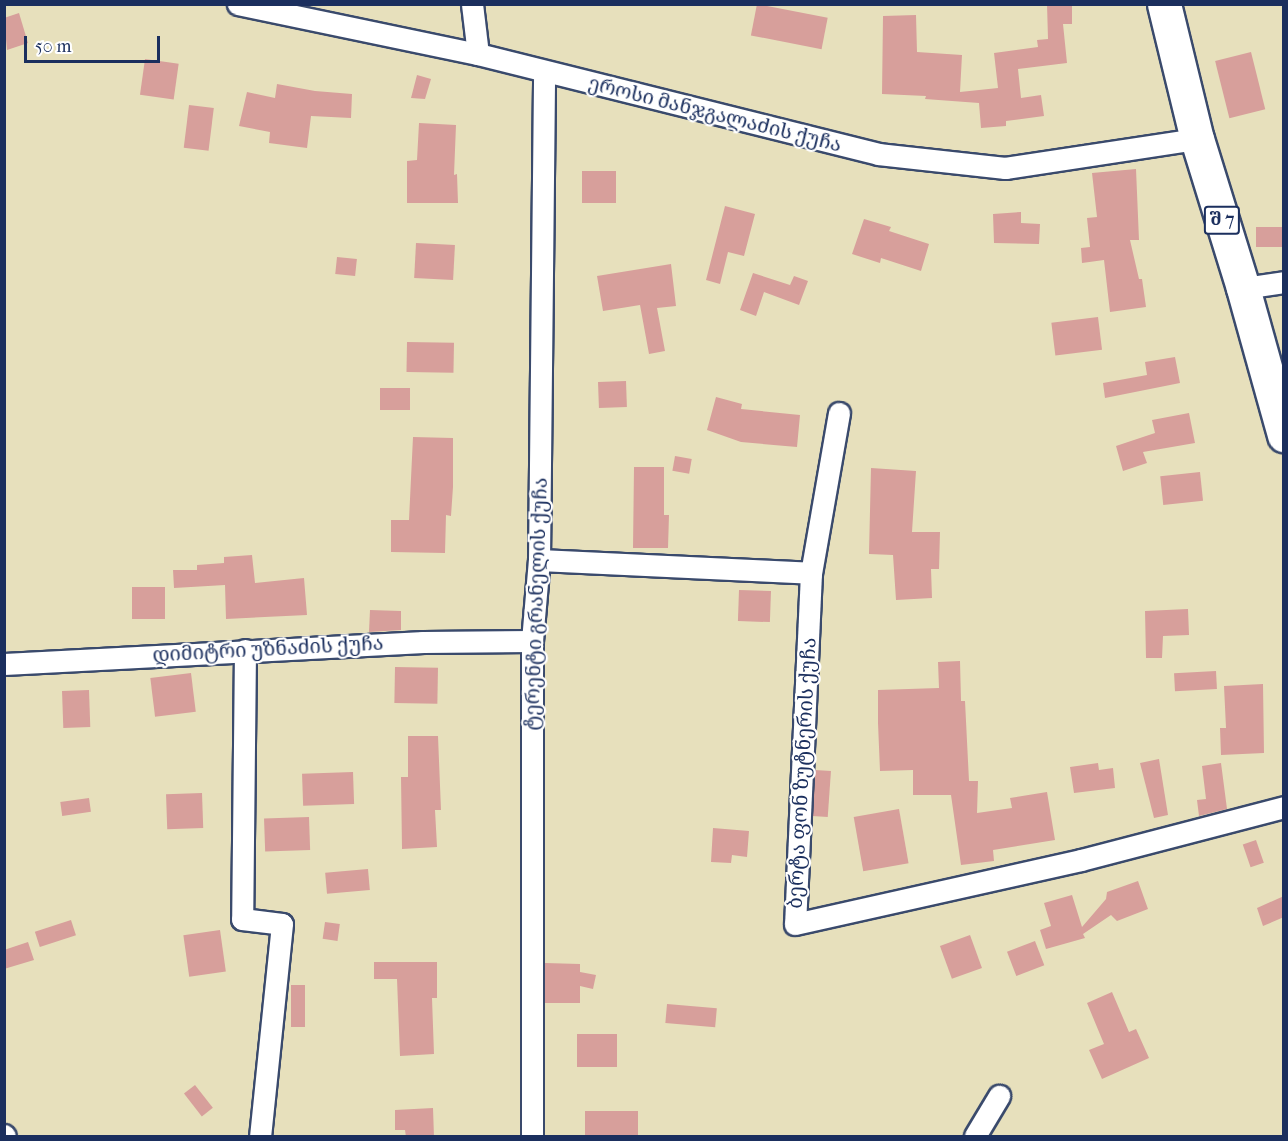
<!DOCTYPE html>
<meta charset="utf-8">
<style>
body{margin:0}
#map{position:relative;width:1288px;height:1141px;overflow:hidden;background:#e7e0bc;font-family:"IM FELL French Canon","Noto Serif Georgian",serif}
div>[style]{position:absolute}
.building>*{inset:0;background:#d79f9b;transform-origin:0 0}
.roads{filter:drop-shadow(2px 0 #3a4a6c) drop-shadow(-2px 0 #3a4a6c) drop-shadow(0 2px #3a4a6c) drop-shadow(0 -2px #3a4a6c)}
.minor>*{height:21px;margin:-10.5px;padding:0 10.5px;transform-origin:10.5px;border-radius:10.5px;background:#fff}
.primary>*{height:33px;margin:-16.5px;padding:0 16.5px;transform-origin:16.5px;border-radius:16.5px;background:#fff}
span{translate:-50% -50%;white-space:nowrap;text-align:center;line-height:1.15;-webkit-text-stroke:4.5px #fff;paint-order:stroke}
.shield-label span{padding:2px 4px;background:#fff;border:2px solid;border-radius:4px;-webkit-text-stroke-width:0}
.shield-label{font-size:18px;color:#1b2f5e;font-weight:700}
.street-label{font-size:20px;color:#1b2f5e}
.frame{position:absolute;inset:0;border:6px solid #1b2f5e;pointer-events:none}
.scale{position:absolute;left:24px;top:36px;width:136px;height:27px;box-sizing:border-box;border:3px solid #1b2f5e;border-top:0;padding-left:8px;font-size:18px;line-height:21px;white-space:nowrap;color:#1b2f5e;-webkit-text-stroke:4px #fff;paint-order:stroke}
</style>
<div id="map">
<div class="building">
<div style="left:757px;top:4px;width:72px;height:32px;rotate:11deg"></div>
<div style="clip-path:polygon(1047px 4px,1072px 4px,1072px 24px,1063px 24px,1067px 63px,1018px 69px,1021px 98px,1041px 95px,1044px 116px,1006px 121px,1006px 126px,981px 128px,979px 103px,925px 99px,926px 96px,882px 94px,883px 16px,916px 15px,917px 52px,962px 55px,960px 92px,998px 88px,994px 53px,1038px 47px,1037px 40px,1048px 39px)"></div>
<div style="clip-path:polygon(19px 13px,28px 43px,7px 50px,4px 18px)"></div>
<div style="left:1251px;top:52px;width:59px;height:37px;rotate:76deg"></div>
<div style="left:145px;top:59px;width:34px;height:36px;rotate:8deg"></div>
<div style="clip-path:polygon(417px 75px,431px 79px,425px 99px,411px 98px)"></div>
<div style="clip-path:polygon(277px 84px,315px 91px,352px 94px,351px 118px,311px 116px,307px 148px,269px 143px,270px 132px,239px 126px,247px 92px,275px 98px)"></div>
<div style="left:189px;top:105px;width:25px;height:43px;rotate:7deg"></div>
<div style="clip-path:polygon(419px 123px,456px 125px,454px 175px,457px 174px,458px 203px,407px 203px,407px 161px,417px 160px)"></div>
<div style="clip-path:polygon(1136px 169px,1139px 240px,1130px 240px,1139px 279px,1142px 279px,1146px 307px,1110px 312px,1104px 260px,1082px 263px,1081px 248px,1090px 247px,1087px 218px,1097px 217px,1092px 173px)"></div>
<div style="left:582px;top:171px;width:34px;height:32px"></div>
<div style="clip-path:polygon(725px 206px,755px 214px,744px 256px,728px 252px,720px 284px,706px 280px)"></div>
<div style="clip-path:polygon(1021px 212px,1021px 223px,1040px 224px,1039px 244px,994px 243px,993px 214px)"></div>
<div style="clip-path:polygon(864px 219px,891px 227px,889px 231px,929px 244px,921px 271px,881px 258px,880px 263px,852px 254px)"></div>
<div style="left:1284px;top:227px;width:20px;height:28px;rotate:90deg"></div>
<div style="left:416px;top:243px;width:39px;height:35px;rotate:3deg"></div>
<div style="left:337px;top:257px;width:20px;height:17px;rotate:6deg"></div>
<div style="clip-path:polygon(671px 264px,676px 306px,657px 308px,665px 351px,649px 354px,640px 305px,603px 311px,597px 276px)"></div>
<div style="clip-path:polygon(753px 273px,790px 285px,794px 276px,808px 281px,799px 305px,764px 292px,756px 316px,740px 310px)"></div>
<div style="left:1098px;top:317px;width:33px;height:47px;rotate:83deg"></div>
<div style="left:407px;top:342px;width:47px;height:30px;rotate:1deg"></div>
<div style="clip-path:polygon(1175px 357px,1180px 383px,1105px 398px,1103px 383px,1147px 375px,1145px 362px)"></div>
<div style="left:626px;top:381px;width:26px;height:28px;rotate:88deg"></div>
<div style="left:410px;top:388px;width:22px;height:30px;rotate:90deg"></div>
<div style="clip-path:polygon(716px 397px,742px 404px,741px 409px,800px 415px,797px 447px,741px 442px,707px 430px)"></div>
<div style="clip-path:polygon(1189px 413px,1195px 443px,1143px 452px,1147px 463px,1123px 471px,1116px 446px,1155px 433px,1152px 420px)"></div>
<div style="clip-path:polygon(413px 437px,453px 438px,453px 487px,451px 516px,446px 515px,445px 553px,391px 552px,391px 520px,409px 520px)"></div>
<div style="left:675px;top:456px;width:17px;height:15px;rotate:10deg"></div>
<div style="clip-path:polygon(634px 467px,664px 467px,664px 515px,669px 515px,668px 548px,633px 548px)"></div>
<div style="clip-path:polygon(871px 468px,916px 471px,912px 532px,940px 532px,939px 569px,931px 569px,932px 598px,896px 600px,893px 555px,869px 554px)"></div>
<div style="left:1200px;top:472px;width:29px;height:40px;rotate:84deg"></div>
<div style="clip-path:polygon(252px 555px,255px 583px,304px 578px,307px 615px,226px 619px,225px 585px,174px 588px,173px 570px,197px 570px,197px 565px,224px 563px,224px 557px)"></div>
<div style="left:165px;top:587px;width:32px;height:33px;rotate:90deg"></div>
<div style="left:739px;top:590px;width:32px;height:31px;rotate:2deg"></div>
<div style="clip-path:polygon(1188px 609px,1189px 635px,1163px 636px,1162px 658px,1146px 658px,1145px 611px)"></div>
<div style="clip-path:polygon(370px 610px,401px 611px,401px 630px,369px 632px)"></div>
<div style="clip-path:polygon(960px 661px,961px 701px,965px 701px,969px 781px,978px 781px,977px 813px,1012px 808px,1010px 798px,1047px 792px,1055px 840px,993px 850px,994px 861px,961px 865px,951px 795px,913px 795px,913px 770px,880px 771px,878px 723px,878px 690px,939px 688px,938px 662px)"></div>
<div style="left:395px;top:667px;width:43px;height:36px;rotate:1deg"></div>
<div style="left:1216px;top:671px;width:18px;height:42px;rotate:87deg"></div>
<div style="left:191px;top:673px;width:39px;height:41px;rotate:83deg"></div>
<div style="clip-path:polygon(1263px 684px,1264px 753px,1221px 755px,1220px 728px,1226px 728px,1224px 686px)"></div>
<div style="left:89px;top:690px;width:37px;height:27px;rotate:88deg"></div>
<div style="clip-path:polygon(408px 736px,438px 736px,441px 810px,435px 810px,437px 847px,402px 849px,401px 777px,408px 777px)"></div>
<div style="clip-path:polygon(1159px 759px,1168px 815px,1154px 818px,1140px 763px)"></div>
<div style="clip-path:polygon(1098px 763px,1099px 770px,1113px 768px,1115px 788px,1074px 793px,1070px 767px)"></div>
<div style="clip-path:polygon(1221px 763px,1227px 809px,1199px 816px,1197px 800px,1206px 799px,1202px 766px)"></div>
<div style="left:815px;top:770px;width:16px;height:46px;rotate:4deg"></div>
<div style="left:353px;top:772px;width:32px;height:51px;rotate:88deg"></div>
<div style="left:202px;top:793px;width:35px;height:36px;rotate:88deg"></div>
<div style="left:89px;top:798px;width:14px;height:29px;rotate:82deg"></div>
<div style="left:899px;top:809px;width:55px;height:46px;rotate:80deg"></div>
<div style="left:309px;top:817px;width:33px;height:45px;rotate:88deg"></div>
<div style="clip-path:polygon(713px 828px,749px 831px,747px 857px,732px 855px,731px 863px,711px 862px)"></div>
<div style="left:1256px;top:840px;width:24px;height:14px;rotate:71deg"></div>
<div style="left:368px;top:869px;width:21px;height:43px;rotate:85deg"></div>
<div style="clip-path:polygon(1138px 881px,1148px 909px,1117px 921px,1111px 915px,1083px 934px,1085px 938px,1046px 949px,1040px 930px,1051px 926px,1044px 903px,1072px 895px,1082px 927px,1106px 899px,1107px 892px)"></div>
<div style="clip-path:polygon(1284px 896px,1284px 917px,1263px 926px,1257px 908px)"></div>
<div style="left:71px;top:920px;width:16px;height:38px;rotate:72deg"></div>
<div style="left:325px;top:922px;width:15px;height:17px;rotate:8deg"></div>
<div style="left:220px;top:930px;width:42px;height:37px;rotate:82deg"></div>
<div style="left:970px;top:935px;width:35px;height:32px;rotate:70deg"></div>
<div style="left:1035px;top:941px;width:26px;height:30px;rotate:69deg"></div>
<div style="clip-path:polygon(28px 942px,34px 960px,4px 969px,4px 950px)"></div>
<div style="clip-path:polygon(374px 962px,437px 962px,437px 998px,432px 998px,434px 1054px,400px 1056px,397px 979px,374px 979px)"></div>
<div style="clip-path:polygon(545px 963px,580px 964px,580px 972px,596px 975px,593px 989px,580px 986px,580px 1003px,545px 1003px)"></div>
<div style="left:291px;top:985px;width:14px;height:42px"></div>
<div style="clip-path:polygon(1112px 992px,1129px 1032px,1136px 1029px,1149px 1058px,1102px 1079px,1089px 1050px,1104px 1044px,1087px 1003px)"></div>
<div style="left:667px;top:1004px;width:50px;height:19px;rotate:5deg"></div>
<div style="left:577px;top:1034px;width:40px;height:33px"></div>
<div style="left:195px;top:1085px;width:29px;height:14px;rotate:52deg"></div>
<div style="clip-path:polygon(433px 1108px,434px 1137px,406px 1137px,405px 1130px,395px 1130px,395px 1110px)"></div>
<div style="left:585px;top:1111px;width:53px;height:26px"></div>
</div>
<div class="roads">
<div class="minor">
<div style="left:238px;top:4px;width:245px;rotate:11.8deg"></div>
<div style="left:478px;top:54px;width:412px;rotate:14deg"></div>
<div style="left:878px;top:154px;width:128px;rotate:6.3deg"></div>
<div style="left:1005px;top:168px;width:194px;rotate:-8.6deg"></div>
<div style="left:472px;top:4px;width:50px;rotate:83.2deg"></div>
<div style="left:1243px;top:288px;width:41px;rotate:-8.3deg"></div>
<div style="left:839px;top:413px;width:162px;rotate:99.9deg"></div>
<div style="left:811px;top:573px;width:351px;rotate:92.6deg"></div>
<div style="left:795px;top:924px;width:293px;rotate:-12.6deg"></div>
<div style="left:1081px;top:860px;width:210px;rotate:-14.6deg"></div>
<div style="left:539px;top:560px;width:272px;rotate:2.7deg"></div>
<div style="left:245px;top:650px;width:269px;rotate:90.6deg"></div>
<div style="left:242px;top:919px;width:40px;rotate:7.1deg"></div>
<div style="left:282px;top:924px;width:213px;rotate:95.9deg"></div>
<div style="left:4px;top:664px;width:420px;rotate:-3deg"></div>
<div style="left:423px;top:642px;width:109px;rotate:-0.5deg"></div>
<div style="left:4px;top:1135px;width:1px;rotate:45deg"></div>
<div style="left:532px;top:1136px;width:495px;rotate:-90deg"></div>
<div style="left:532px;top:641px;width:81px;rotate:-85.1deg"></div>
<div style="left:539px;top:560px;width:488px;rotate:-89.4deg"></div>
<div style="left:975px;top:1136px;width:47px;rotate:-59deg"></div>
</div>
<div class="primary">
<div style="left:1164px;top:4px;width:139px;rotate:76.3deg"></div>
<div style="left:1197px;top:139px;width:156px;rotate:72.8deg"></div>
<div style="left:1243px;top:288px;width:153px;rotate:74.4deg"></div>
</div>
</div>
<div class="shield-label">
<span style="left:1222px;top:220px">შ 7</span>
</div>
<div class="street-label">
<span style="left:715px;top:114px;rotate:14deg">ეროსი მანჯგალაძის ქუჩა</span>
<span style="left:536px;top:604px;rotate:-88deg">ტერენტი გრანელის ქუჩა</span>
<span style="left:268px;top:649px;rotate:-3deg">დიმიტრი უზნაძის ქუჩა</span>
<span style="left:802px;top:773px;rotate:-87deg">ბერტა ფონ ზუტნერის ქუჩა</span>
</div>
<div class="frame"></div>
<div class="scale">50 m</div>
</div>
